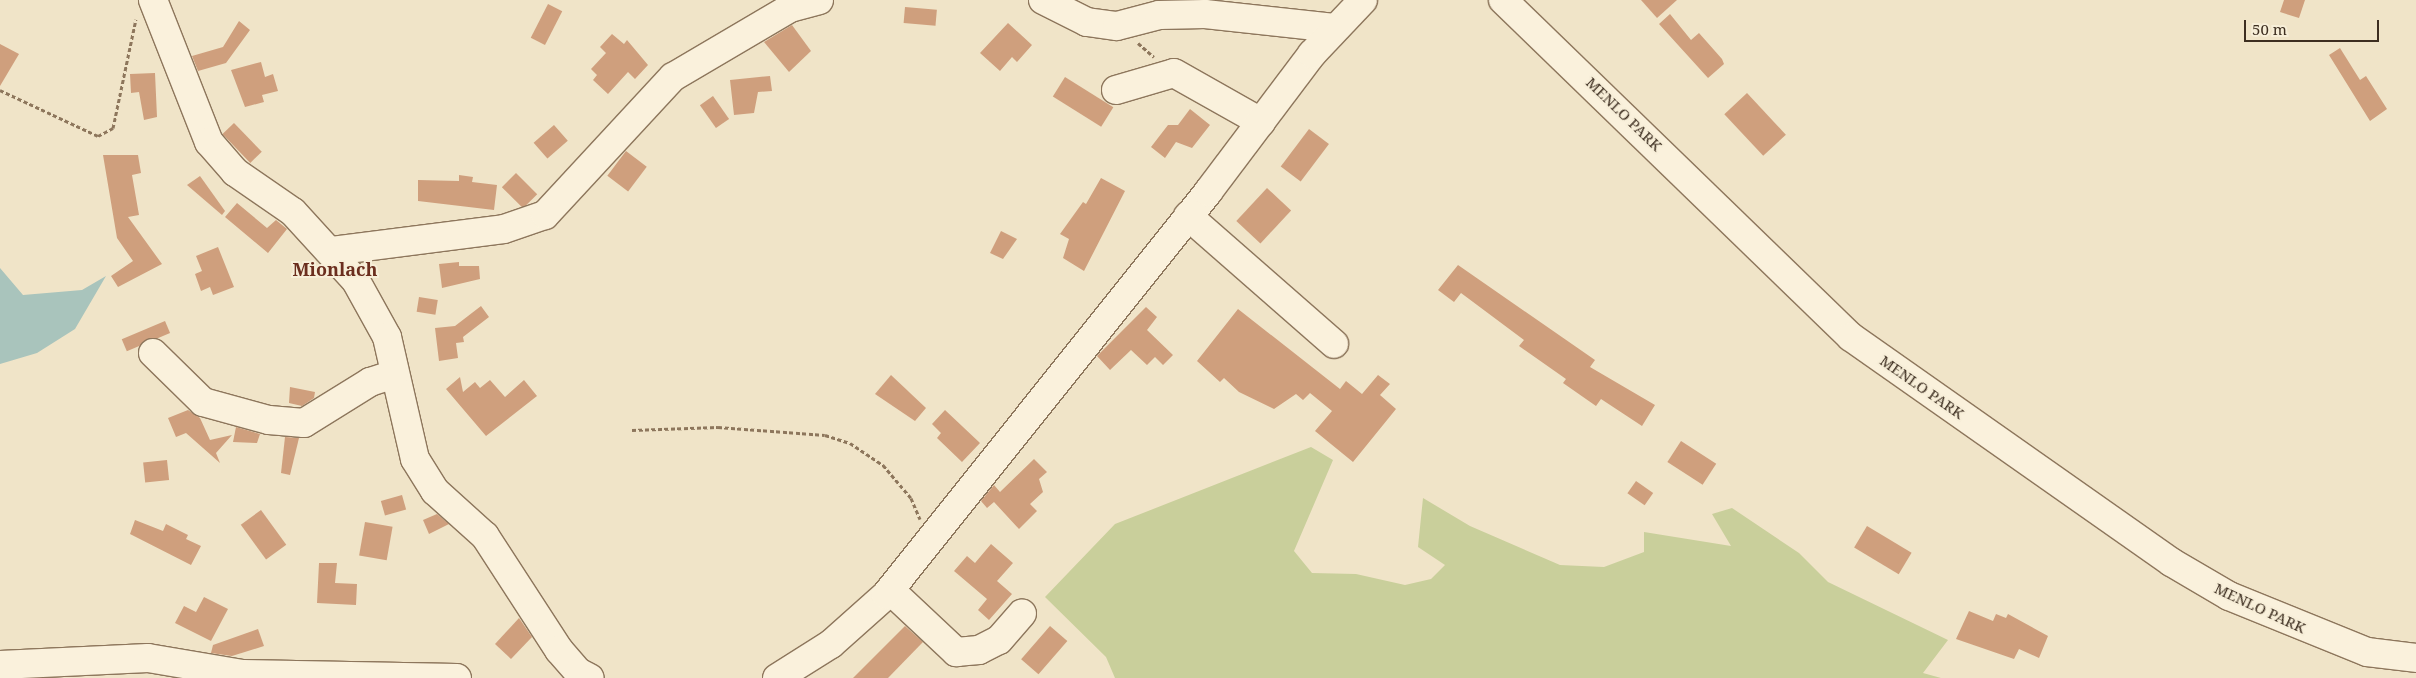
<!DOCTYPE html>
<style>
body{margin:0}
#map{position:relative;width:2416px;height:678px;overflow:hidden;background:#f0e4c8;font-family:"Noto Serif",serif}
div>[style]{position:absolute}
.green>*{inset:0;background:#c9cf9b}
.water>*{inset:0;background:#a9c4bc}
.building>*{inset:0;background:#cf9f7d;transform-origin:0 0}
.path>*{height:3px;margin-top:-1.5px;transform-origin:0;background:repeating-linear-gradient(90deg,#8d765c 0 4px,transparent 0 6.5px)}
.roads{filter:drop-shadow(1px 0 #8d765c) drop-shadow(-1px 0 #8d765c) drop-shadow(0 1px #8d765c) drop-shadow(0 -1px #8d765c)}
.minor>*{height:28px;margin:-14px;padding:0 14px;transform-origin:14px;border-radius:14px;background:#faf1dc}
span{translate:-50% -50%;white-space:nowrap;text-align:center;line-height:1.15;-webkit-text-stroke:4px #f7eed8;paint-order:stroke}
.street-label{font-size:15px;color:#3d2e20}
.quarter-label{font-size:18px;color:#6b2e1e;font-weight:700}
.scale{position:absolute;left:2244px;top:20px;width:135px;height:22px;box-sizing:border-box;border:2px solid #3d2e20;border-top:0;padding-left:6px;font-size:15px;line-height:18px;white-space:nowrap;color:#3d2e20;-webkit-text-stroke:4px #f7eed8;paint-order:stroke}
</style>
<div id="map">
<div class="green">
<div style="clip-path:polygon(1311px 447px,1333px 460px,1294px 551px,1312px 573px,1356px 574px,1405px 585px,1431px 579px,1445px 565px,1418px 547px,1423px 498px,1470px 526px,1560px 565px,1604px 567px,1644px 552px,1644px 532px,1731px 546px,1712px 514px,1732px 508px,1799px 553px,1828px 582px,1948px 640px,1923px 673px,1941px 678px,1115px 678px,1106px 657px,1045px 597px,1115px 524px)"></div>
</div>
<div class="water">
<div style="clip-path:polygon(0 268px,23px 295px,82px 290px,106px 276px,75px 329px,37px 353px,0 364px)"></div>
</div>
<div class="building">
<div style="clip-path:polygon(1641px 0,1677px 0,1657px 18px)"></div>
<div style="clip-path:polygon(2284px 0,2305px 0,2299px 18px,2280px 12px)"></div>
<div style="left:548px;top:4px;width:16px;height:38px;rotate:27deg"></div>
<div style="left:905px;top:7px;width:32px;height:16px;rotate:5deg"></div>
<div style="clip-path:polygon(1670px 14px,1691px 40px,1699px 33px,1722px 59px,1724px 64px,1708px 78px,1659px 24px)"></div>
<div style="clip-path:polygon(239px 21px,250px 30px,226px 63px,198px 71px,192px 56px,223px 47px)"></div>
<div style="clip-path:polygon(1008px 23px,1032px 45px,1017px 62px,1012px 57px,1000px 71px,980px 53px)"></div>
<div style="clip-path:polygon(792px 25px,811px 51px,789px 72px,764px 42px)"></div>
<div style="clip-path:polygon(612px 34px,624px 44px,627px 40px,648px 65px,635px 79px,628px 72px,608px 94px,593px 80px,597px 75px,591px 69px,606px 53px,600px 47px)"></div>
<div style="clip-path:polygon(0 44px,19px 54px,0 86px)"></div>
<div style="clip-path:polygon(2340px 48px,2360px 80px,2366px 76px,2387px 109px,2370px 121px,2329px 55px)"></div>
<div style="clip-path:polygon(261px 62px,265px 77px,273px 74px,278px 91px,262px 95px,264px 102px,245px 107px,231px 70px)"></div>
<div style="clip-path:polygon(155px 73px,157px 117px,144px 120px,139px 92px,131px 93px,130px 74px)"></div>
<div style="clip-path:polygon(770px 76px,772px 91px,758px 92px,754px 113px,734px 115px,730px 80px)"></div>
<div style="left:1065px;top:77px;width:57px;height:23px;rotate:32deg"></div>
<div style="left:1747px;top:93px;width:57px;height:31px;rotate:47deg"></div>
<div style="left:713px;top:96px;width:28px;height:16px;rotate:55deg"></div>
<div style="clip-path:polygon(1190px 109px,1210px 125px,1192px 148px,1176px 142px,1165px 158px,1151px 147px,1168px 125px,1178px 125px)"></div>
<div style="left:234px;top:123px;width:40px;height:16px;rotate:46deg"></div>
<div style="left:554px;top:125px;width:21px;height:27px;rotate:49deg"></div>
<div style="left:1309px;top:129px;width:25px;height:47px;rotate:37deg"></div>
<div style="left:626px;top:151px;width:26px;height:31px;rotate:37deg"></div>
<div style="clip-path:polygon(103px 155px,138px 155px,141px 173px,132px 175px,139px 215px,128px 217px,162px 264px,118px 287px,111px 276px,133px 261px,117px 238px)"></div>
<div style="left:516px;top:173px;width:30px;height:20px;rotate:45deg"></div>
<div style="clip-path:polygon(459px 175px,473px 177px,472px 182px,497px 185px,494px 210px,418px 201px,418px 180px,459px 181px)"></div>
<div style="clip-path:polygon(200px 176px,225px 211px,222px 215px,187px 185px)"></div>
<div style="clip-path:polygon(1101px 178px,1125px 191px,1084px 271px,1063px 258px,1069px 239px,1060px 234px,1083px 202px,1086px 204px)"></div>
<div style="left:1267px;top:188px;width:33px;height:45px;rotate:43deg"></div>
<div style="clip-path:polygon(237px 203px,267px 228px,276px 220px,287px 229px,268px 253px,225px 217px)"></div>
<div style="clip-path:polygon(1001px 231px,1017px 239px,1003px 259px,990px 253px)"></div>
<div style="clip-path:polygon(218px 247px,234px 287px,213px 295px,210px 287px,201px 291px,195px 274px,202px 271px,196px 256px)"></div>
<div style="clip-path:polygon(459px 262px,459px 266px,479px 266px,480px 279px,442px 288px,439px 264px)"></div>
<div style="clip-path:polygon(1458px 265px,1595px 360px,1590px 367px,1655px 405px,1642px 426px,1601px 399px,1596px 406px,1563px 383px,1566px 379px,1519px 346px,1524px 340px,1461px 293px,1454px 302px,1438px 290px)"></div>
<div style="left:419px;top:297px;width:19px;height:15px;rotate:9deg"></div>
<div style="clip-path:polygon(481px 306px,489px 317px,463px 337px,464px 342px,456px 343px,458px 358px,439px 361px,435px 328px,455px 326px)"></div>
<div style="clip-path:polygon(1146px 307px,1157px 317px,1147px 330px,1173px 355px,1163px 365px,1155px 357px,1147px 365px,1131px 350px,1110px 370px,1097px 356px)"></div>
<div style="clip-path:polygon(1238px 309px,1340px 389px,1346px 381px,1362px 394px,1378px 375px,1390px 384px,1380px 395px,1396px 409px,1353px 462px,1315px 431px,1332px 411px,1310px 393px,1303px 400px,1296px 394px,1274px 409px,1239px 392px,1224px 378px,1220px 382px,1197px 361px)"></div>
<div style="left:165px;top:321px;width:13px;height:47px;rotate:67deg"></div>
<div style="clip-path:polygon(891px 375px,926px 408px,915px 421px,875px 394px)"></div>
<div style="clip-path:polygon(460px 377px,463px 392px,475px 382px,480px 388px,490px 380px,505px 397px,524px 380px,537px 396px,486px 436px,446px 389px)"></div>
<div style="clip-path:polygon(290px 387px,315px 392px,314px 398px,302px 406px,289px 403px)"></div>
<div style="clip-path:polygon(188px 410px,200px 418px,210px 440px,232px 435px,216px 453px,220px 463px,186px 433px,176px 437px,168px 418px)"></div>
<div style="clip-path:polygon(945px 410px,980px 443px,962px 462px,937px 438px,941px 433px,932px 424px)"></div>
<div style="clip-path:polygon(236px 427px,260px 434px,257px 443px,233px 442px)"></div>
<div style="clip-path:polygon(285px 437px,299px 438px,290px 475px,281px 473px)"></div>
<div style="left:1681px;top:441px;width:42px;height:25px;rotate:33deg"></div>
<div style="clip-path:polygon(1034px 459px,1047px 472px,1039px 479px,1043px 492px,1030px 504px,1037px 511px,1019px 529px,994px 502px,987px 508px,981px 501px,994px 485px,1000px 492px)"></div>
<div style="left:167px;top:460px;width:20px;height:24px;rotate:84deg"></div>
<div style="left:1636px;top:481px;width:21px;height:15px;rotate:35deg"></div>
<div style="left:402px;top:495px;width:15px;height:22px;rotate:74deg"></div>
<div style="left:261px;top:510px;width:43px;height:25px;rotate:54deg"></div>
<div style="clip-path:polygon(437px 514px,449px 524px,429px 534px,423px 520px)"></div>
<div style="clip-path:polygon(135px 520px,163px 531px,166px 524px,188px 535px,186px 539px,201px 546px,191px 565px,130px 534px)"></div>
<div style="left:365px;top:522px;width:28px;height:34px;rotate:10deg"></div>
<div style="left:1867px;top:526px;width:52px;height:25px;rotate:31deg"></div>
<div style="clip-path:polygon(991px 544px,1013px 563px,997px 581px,1012px 594px,989px 620px,978px 610px,987px 599px,954px 571px,967px 556px,975px 563px)"></div>
<div style="clip-path:polygon(319px 563px,337px 563px,335px 583px,357px 584px,356px 605px,317px 603px)"></div>
<div style="clip-path:polygon(204px 597px,228px 609px,211px 641px,175px 623px,184px 606px,196px 612px)"></div>
<div style="clip-path:polygon(1969px 611px,1993px 621px,1996px 614px,2006px 618px,2008px 614px,2048px 636px,2039px 658px,2019px 649px,2014px 659px,1956px 639px)"></div>
<div style="clip-path:polygon(519px 618px,532px 637px,511px 659px,495px 644px)"></div>
<div style="clip-path:polygon(905px 626px,923px 642px,888px 678px,853px 678px)"></div>
<div style="left:1050px;top:626px;width:23px;height:44px;rotate:41deg"></div>
<div style="clip-path:polygon(258px 629px,264px 646px,232px 656px,211px 653px,213px 645px)"></div>
</div>
<div class="path">
<div style="left:1138px;top:43px;width:21px;rotate:41deg"></div>
<div style="left:0;top:90px;width:108px;rotate:25.1deg"></div>
<div style="left:98px;top:136px;width:17px;rotate:-28deg"></div>
<div style="left:113px;top:128px;width:111px;rotate:-78.1deg"></div>
<div style="left:632px;top:430px;width:86px;rotate:-2deg"></div>
<div style="left:718px;top:427px;width:107px;rotate:4.3deg"></div>
<div style="left:825px;top:435px;width:26px;rotate:18deg"></div>
<div style="left:850px;top:443px;width:40px;rotate:34deg"></div>
<div style="left:883px;top:465px;width:43px;rotate:49.7deg"></div>
<div style="left:911px;top:498px;width:23px;rotate:67deg"></div>
</div>
<div class="roads">
<div class="minor">
<div style="left:153px;top:0;width:153px;rotate:68.5deg"></div>
<div style="left:209px;top:142px;width:40px;rotate:49deg"></div>
<div style="left:235px;top:172px;width:70px;rotate:34.6deg"></div>
<div style="left:293px;top:212px;width:93px;rotate:47.6deg"></div>
<div style="left:356px;top:281px;width:64px;rotate:61deg"></div>
<div style="left:387px;top:337px;width:125px;rotate:77.1deg"></div>
<div style="left:415px;top:459px;width:38px;rotate:58deg"></div>
<div style="left:435px;top:491px;width:67px;rotate:42deg"></div>
<div style="left:485px;top:536px;width:136px;rotate:57deg"></div>
<div style="left:559px;top:650px;width:29px;rotate:49deg"></div>
<div style="left:578px;top:672px;width:13px;rotate:27deg"></div>
<div style="left:1043px;top:0;width:49px;rotate:26.6deg"></div>
<div style="left:1087px;top:22px;width:30px;rotate:8deg"></div>
<div style="left:1117px;top:26px;width:43px;rotate:-14.7deg"></div>
<div style="left:1159px;top:15px;width:46px;rotate:-1.2deg"></div>
<div style="left:1205px;top:14px;width:130px;rotate:6.2deg"></div>
<div style="left:1503px;top:0;width:484px;rotate:44.1deg"></div>
<div style="left:1851px;top:337px;width:391px;rotate:35.1deg"></div>
<div style="left:2171px;top:562px;width:67px;rotate:30.4deg"></div>
<div style="left:2229px;top:596px;width:149px;rotate:22.1deg"></div>
<div style="left:2367px;top:652px;width:49px;rotate:7deg"></div>
<div style="left:1116px;top:90px;width:60px;rotate:-16.3deg"></div>
<div style="left:1174px;top:73px;width:100px;rotate:29.4deg"></div>
<div style="left:1188px;top:216px;width:194px;rotate:41.2deg"></div>
<div style="left:332px;top:251px;width:173px;rotate:-7.3deg"></div>
<div style="left:504px;top:229px;width:43px;rotate:-18.9deg"></div>
<div style="left:545px;top:215px;width:188px;rotate:-47.2deg"></div>
<div style="left:673px;top:77px;width:136px;rotate:-30.5deg"></div>
<div style="left:790px;top:8px;width:30px;rotate:-15deg"></div>
<div style="left:153px;top:353px;width:70px;rotate:44.4deg"></div>
<div style="left:203px;top:402px;width:68px;rotate:15.3deg"></div>
<div style="left:269px;top:420px;width:35px;rotate:5deg"></div>
<div style="left:304px;top:423px;width:78px;rotate:-31.8deg"></div>
<div style="left:370px;top:382px;width:25px;rotate:-18deg"></div>
<div style="left:890px;top:590px;width:91px;rotate:43.2deg"></div>
<div style="left:956px;top:652px;width:23px;rotate:-5deg"></div>
<div style="left:979px;top:650px;width:22px;rotate:-27deg"></div>
<div style="left:999px;top:640px;width:35px;rotate:-49deg"></div>
<div style="left:0;top:665px;width:148px;rotate:-2.7deg"></div>
<div style="left:148px;top:658px;width:96px;rotate:9.6deg"></div>
<div style="left:243px;top:674px;width:214px;rotate:1.1deg"></div>
<div style="left:777px;top:678px;width:64px;rotate:-32.2deg"></div>
<div style="left:831px;top:644px;width:74px;rotate:-41.7deg"></div>
<div style="left:886px;top:595px;width:516px;rotate:-51.37deg"></div>
<div style="left:1208px;top:192px;width:173px;rotate:-53deg"></div>
<div style="left:1312px;top:54px;width:74px;rotate:-46.6deg"></div>
</div>
</div>
<div class="street-label">
<span style="left:1624px;top:114px;rotate:44deg">MENLO PARK</span>
<span style="left:1922px;top:387px;rotate:35deg">MENLO PARK</span>
<span style="left:2260px;top:608px;rotate:25deg">MENLO PARK</span>
</div>
<div class="quarter-label">
<span style="left:335px;top:269px">Mionlach</span>
</div>
<div class="scale">50 m</div>
</div>
